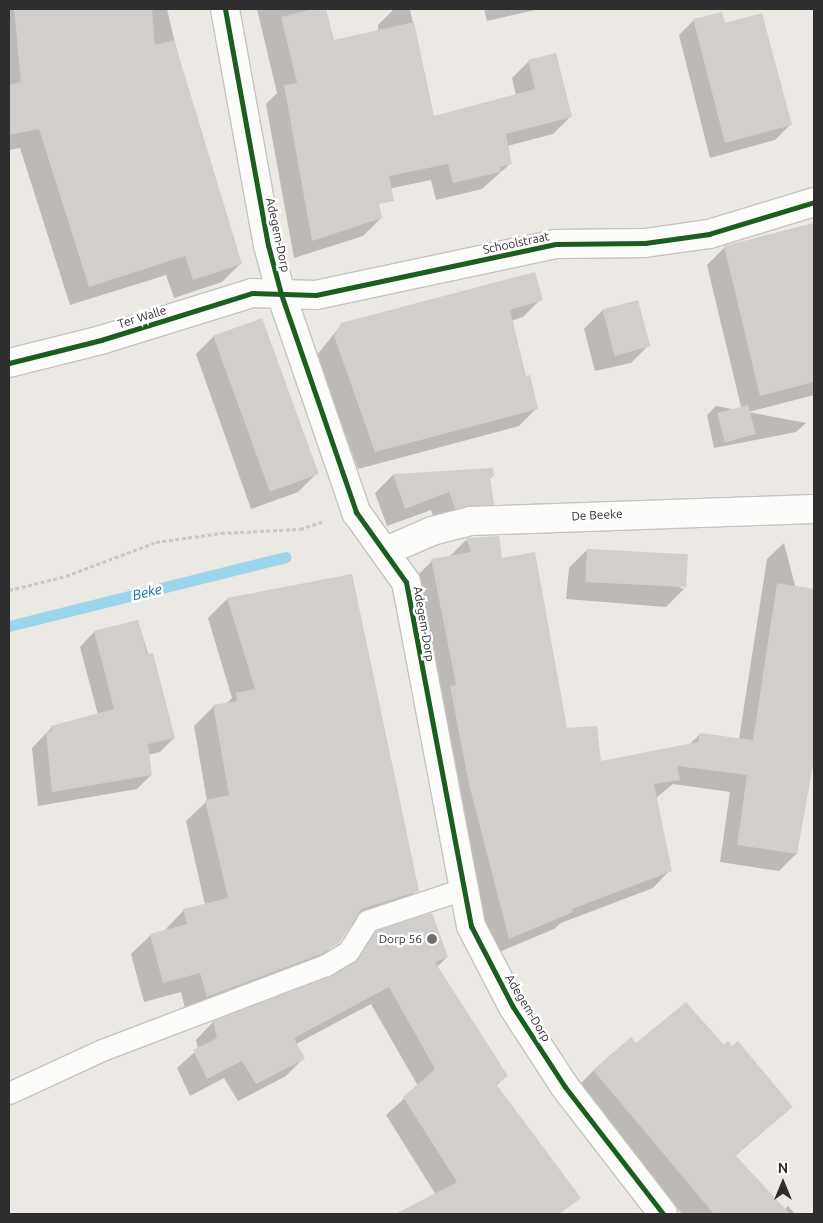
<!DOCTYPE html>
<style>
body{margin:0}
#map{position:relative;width:823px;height:1223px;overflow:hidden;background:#ece8e4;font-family:Ubuntu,sans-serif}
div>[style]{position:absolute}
.shadow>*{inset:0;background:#0003}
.stream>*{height:11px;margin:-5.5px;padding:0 5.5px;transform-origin:5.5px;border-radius:5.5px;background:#99d6ec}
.building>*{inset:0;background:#d1cecb;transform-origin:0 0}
.path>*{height:3px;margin-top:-1.5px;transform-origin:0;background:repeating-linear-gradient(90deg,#c9c9c8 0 4px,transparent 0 6.5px)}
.roads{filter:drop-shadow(1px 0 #c5c4c5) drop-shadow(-1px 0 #c5c4c5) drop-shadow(0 1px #c5c4c5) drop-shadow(0 -1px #c5c4c5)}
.service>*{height:21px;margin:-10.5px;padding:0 10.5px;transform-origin:10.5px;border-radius:10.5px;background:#fcfcfb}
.minor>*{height:28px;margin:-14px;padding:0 14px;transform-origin:14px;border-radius:14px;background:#fcfcfb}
.cycleway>*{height:5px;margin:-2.5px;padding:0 2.5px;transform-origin:2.5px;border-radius:2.5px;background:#1b5e20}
.dots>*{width:14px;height:14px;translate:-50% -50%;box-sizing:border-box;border:2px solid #fff;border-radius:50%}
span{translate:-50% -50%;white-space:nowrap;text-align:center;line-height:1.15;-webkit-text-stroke:5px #fff;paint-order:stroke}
.street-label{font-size:12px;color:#2e2e2e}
.poi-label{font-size:12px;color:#2e2e2e}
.right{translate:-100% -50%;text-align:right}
.water-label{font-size:14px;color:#0d6fa3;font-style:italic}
.frame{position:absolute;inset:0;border:10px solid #2e2e2e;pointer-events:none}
.north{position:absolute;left:758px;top:1158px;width:50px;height:50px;-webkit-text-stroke:4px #fff;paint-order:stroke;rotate:0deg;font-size:14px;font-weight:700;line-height:20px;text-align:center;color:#2e2e2e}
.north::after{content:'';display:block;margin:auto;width:18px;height:22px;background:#2e2e2e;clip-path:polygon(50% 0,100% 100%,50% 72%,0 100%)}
</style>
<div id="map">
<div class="shadow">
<div style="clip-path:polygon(9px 9px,167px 9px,190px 106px,241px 263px,222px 282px,174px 298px,166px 275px,70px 305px,20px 148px,9px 150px)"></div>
<div style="clip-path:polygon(257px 9px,324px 9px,381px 218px,363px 236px,294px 258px,266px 104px,277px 93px)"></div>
<div style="clip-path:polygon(394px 9px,410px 9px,433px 117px,516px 95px,512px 78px,529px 61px,570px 117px,553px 134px,507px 146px,510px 164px,482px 189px,436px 200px,431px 180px,383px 190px,378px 25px)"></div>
<div style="clip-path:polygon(484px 9px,539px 9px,487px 21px)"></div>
<div style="clip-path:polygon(694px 20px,724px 25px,790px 125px,775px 140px,710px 158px,679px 35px)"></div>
<div style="clip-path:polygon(810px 225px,814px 241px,814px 395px,748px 412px,806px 423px,796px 432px,714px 448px,707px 415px,716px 406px,742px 411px,707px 265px,725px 247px)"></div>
<div style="clip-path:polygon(541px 299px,523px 317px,511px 321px,525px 377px,537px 408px,519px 426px,358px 469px,317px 355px,342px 324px)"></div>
<div style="clip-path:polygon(637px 302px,649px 345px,631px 363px,595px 371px,584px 329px,602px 311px)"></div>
<div style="clip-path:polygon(214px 336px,316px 474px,298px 492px,251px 509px,196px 354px)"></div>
<div style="clip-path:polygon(492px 469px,493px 475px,489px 480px,492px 504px,474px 522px,437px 526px,431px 510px,387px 526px,375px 493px,393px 475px)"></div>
<div style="clip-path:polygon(498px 537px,501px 560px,566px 729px,600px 763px,689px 745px,700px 734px,739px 739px,767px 559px,784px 543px,797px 593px,801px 588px,814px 590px,814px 740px,796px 854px,779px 871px,720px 862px,730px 792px,673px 784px,656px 798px,670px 870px,653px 888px,561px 923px,554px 929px,492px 955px,452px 802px,415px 578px,432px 561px,448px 558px,466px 540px)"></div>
<div style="clip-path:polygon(587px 550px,684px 589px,666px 607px,566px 599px,569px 568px)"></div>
<div style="clip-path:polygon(227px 599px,417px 890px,397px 910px,349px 926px,318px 962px,187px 1016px,181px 992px,144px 1002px,131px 954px,151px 935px,164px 931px,184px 910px,205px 905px,186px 821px,207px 801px,194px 726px,213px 707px,226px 704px,232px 698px,208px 618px)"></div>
<div style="clip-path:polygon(138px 621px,174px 738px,160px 752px,148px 755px,151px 775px,137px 789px,38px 806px,32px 748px,52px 727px,98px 715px,80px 647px,94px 632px)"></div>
<div style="clip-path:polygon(376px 932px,447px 957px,436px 968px,506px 1076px,496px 1086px,559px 1213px,557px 1214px,422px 1214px,420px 1211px,436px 1195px,386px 1115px,418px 1086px,371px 1004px,296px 1044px,304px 1058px,286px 1076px,238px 1101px,224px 1078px,190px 1096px,177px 1068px,198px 1049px,196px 1040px,213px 1022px,333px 977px,348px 967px,358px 950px)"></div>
<div style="clip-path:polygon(636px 1045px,724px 1047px,791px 1107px,735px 1156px,784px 1210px,788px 1206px,795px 1214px,682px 1214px,576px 1088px,594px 1070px)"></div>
</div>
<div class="stream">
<div style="left:9px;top:626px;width:285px;rotate:-14deg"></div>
</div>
<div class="building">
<div style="clip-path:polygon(14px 9px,152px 9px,155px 45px,174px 40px,242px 264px,193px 280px,185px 256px,89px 287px,39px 129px,9px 135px,9px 85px,21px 82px)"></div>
<div style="clip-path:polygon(313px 9px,326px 9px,334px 40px,414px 22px,434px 116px,535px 89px,528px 60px,556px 53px,572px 117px,506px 134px,512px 164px,500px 167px,501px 172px,453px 183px,448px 164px,389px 176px,394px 201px,379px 204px,382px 218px,312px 241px,284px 85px,297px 83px,281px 17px)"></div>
<div style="clip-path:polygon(722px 12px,725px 23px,762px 13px,792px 125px,725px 143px,693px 19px)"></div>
<div style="clip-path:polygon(814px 223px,814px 382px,760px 396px,724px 246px)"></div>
<div style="clip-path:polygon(535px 272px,543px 300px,510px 310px,526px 376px,530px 375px,538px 409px,375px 452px,334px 336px,341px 323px)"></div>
<div style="left:638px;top:300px;width:48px;height:37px;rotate:75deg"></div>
<div style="left:262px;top:318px;width:166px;height:52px;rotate:70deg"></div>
<div style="left:748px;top:405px;width:30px;height:32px;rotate:75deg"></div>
<div style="clip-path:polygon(493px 468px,494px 476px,490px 477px,494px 505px,455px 509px,449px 492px,405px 509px,393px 474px)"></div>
<div style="clip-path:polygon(499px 536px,502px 558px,535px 552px,567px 728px,597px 726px,601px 761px,698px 742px,700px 733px,753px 740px,777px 583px,814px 589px,814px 759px,797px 854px,737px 845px,747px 775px,677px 766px,680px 780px,654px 784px,672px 871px,572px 909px,573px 912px,509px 939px,469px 784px,450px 686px,456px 685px,431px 559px,471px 552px,466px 538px)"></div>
<div style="left:587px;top:549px;width:101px;height:33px;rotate:3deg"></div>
<div style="clip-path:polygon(352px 574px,419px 891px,362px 909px,339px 943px,321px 954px,207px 997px,200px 973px,163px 983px,150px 934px,187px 924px,183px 909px,228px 898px,205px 800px,229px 795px,213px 705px,237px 701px,236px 693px,255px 689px,227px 598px)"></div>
<div style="clip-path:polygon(138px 620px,147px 654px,153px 653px,175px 738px,148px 744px,152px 775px,52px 792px,46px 733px,52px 731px,51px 726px,114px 709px,94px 631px)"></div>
<div style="clip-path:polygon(432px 913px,448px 957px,435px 962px,508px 1076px,496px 1084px,581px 1198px,559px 1214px,395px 1214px,457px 1182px,403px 1097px,435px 1069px,389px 987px,294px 1038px,305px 1059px,256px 1084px,242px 1061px,207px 1079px,193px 1050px,217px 1038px,213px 1021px,332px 976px,358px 959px,375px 931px)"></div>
<div style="clip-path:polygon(686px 1002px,724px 1045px,728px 1041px,732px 1046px,738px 1041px,793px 1107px,735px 1155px,790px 1214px,714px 1214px,593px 1070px,631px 1037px,636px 1043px)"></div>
</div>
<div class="path">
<div style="left:9px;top:590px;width:59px;rotate:-13.8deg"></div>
<div style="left:66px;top:576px;width:96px;rotate:-20.7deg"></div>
<div style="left:156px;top:542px;width:66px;rotate:-7.9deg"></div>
<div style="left:221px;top:533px;width:79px;rotate:-2.9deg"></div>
<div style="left:300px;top:529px;width:26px;rotate:-18deg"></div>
</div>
<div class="roads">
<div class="service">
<div style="left:9px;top:1093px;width:102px;rotate:-24.8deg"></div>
<div style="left:102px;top:1050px;width:240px;rotate:-20.8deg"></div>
<div style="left:326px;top:965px;width:26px;rotate:-31deg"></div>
<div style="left:348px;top:952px;width:36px;rotate:-58deg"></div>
<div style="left:367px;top:921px;width:101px;rotate:-18.4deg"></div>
</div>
<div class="minor">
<div style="left:225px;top:9px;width:240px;rotate:79.7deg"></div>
<div style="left:268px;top:245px;width:51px;rotate:75.1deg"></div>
<div style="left:281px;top:294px;width:231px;rotate:71deg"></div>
<div style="left:356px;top:512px;width:86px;rotate:54.5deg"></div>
<div style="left:406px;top:582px;width:350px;rotate:79.3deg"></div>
<div style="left:471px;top:926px;width:91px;rotate:62.6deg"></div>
<div style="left:513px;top:1007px;width:95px;rotate:57deg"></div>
<div style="left:565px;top:1087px;width:160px;rotate:52.3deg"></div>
<div style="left:9px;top:363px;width:95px;rotate:-14deg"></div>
<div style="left:101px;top:340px;width:158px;rotate:-17.3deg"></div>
<div style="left:252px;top:293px;width:64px;rotate:1.8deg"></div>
<div style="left:316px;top:295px;width:245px;rotate:-12deg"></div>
<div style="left:556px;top:244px;width:89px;rotate:-0.6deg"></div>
<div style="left:645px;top:243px;width:65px;rotate:-8deg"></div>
<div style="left:709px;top:234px;width:110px;rotate:-16.9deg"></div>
<div style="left:386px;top:551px;width:50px;rotate:-23.5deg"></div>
<div style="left:432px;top:531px;width:40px;rotate:-14.4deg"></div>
<div style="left:471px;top:521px;width:343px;rotate:-2deg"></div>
</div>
</div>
<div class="cycleway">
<div style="left:225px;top:9px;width:240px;rotate:79.7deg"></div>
<div style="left:268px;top:245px;width:51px;rotate:75.1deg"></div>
<div style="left:281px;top:294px;width:231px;rotate:71deg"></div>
<div style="left:356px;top:512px;width:86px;rotate:54.5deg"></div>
<div style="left:406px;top:582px;width:350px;rotate:79.3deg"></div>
<div style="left:471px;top:926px;width:91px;rotate:62.6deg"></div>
<div style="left:513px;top:1007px;width:95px;rotate:57deg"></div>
<div style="left:565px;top:1087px;width:160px;rotate:52.3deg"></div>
<div style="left:9px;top:363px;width:95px;rotate:-14deg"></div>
<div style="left:101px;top:340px;width:158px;rotate:-17.3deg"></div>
<div style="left:252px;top:293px;width:64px;rotate:1.8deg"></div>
<div style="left:316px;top:295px;width:245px;rotate:-12deg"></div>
<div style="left:556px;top:244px;width:89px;rotate:-0.6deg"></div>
<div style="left:645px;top:243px;width:65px;rotate:-8deg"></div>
<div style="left:709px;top:234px;width:110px;rotate:-16.9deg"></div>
</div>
<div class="dots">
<div style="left:432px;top:939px;background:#706f6e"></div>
</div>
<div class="street-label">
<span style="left:278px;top:235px;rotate:78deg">Adegem-Dorp</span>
<span style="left:516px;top:243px;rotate:-12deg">Schoolstraat</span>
<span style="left:142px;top:317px;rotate:-17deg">Ter Walle</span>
<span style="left:597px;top:515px;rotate:-3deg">De Beeke</span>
<span style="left:424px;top:624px;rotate:80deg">Adegem-Dorp</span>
<span style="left:528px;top:1008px;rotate:59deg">Adegem-Dorp</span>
</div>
<div class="poi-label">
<span class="right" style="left:422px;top:939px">Dorp 56</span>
</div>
<div class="water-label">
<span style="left:147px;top:592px;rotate:-14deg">Beke</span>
</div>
<div class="frame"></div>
<div class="north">N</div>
</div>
